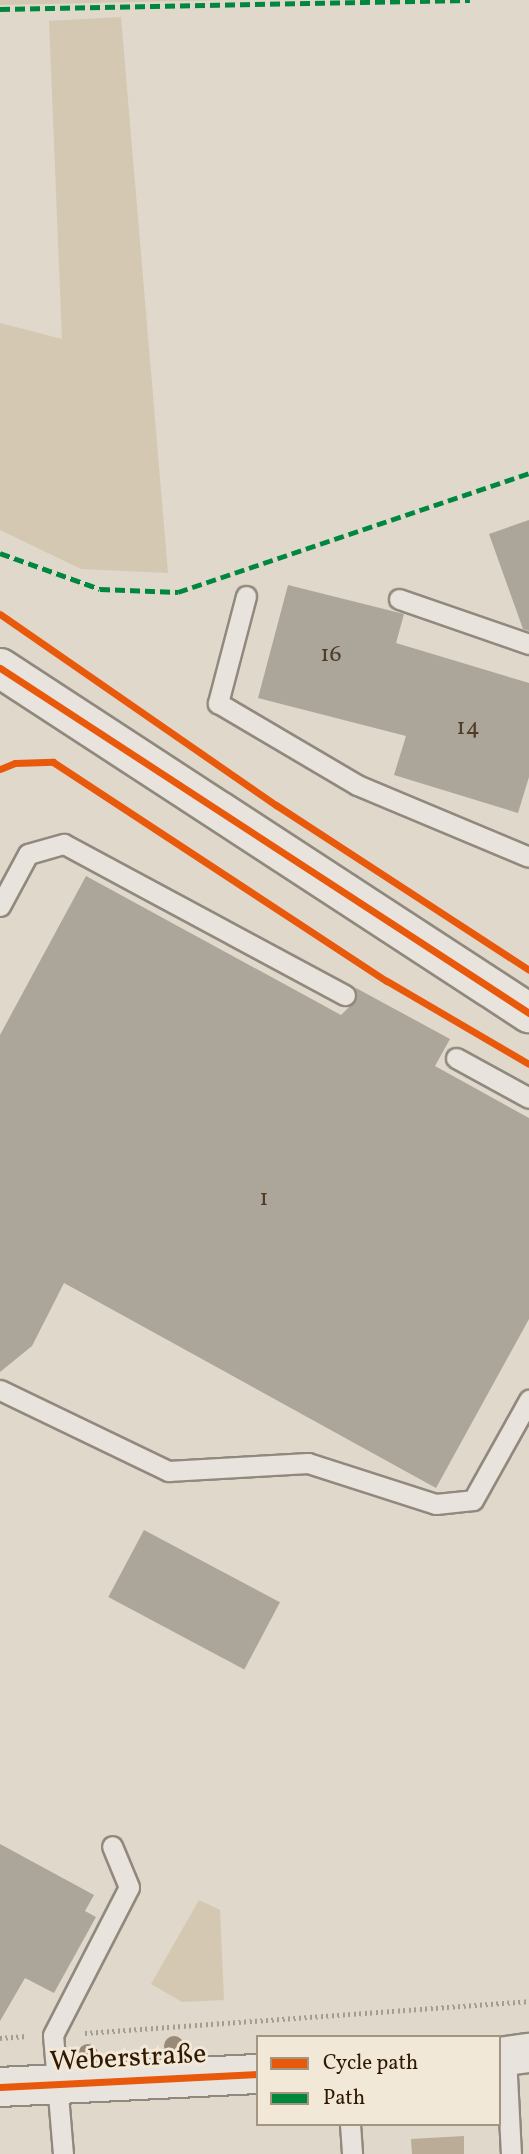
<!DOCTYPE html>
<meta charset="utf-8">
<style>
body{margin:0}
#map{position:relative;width:529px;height:2154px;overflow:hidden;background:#e0d8ca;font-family:Vollkorn,serif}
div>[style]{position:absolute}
.green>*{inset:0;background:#d4c8b3}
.water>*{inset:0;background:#baac96}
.building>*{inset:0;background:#aca59a;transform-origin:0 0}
.path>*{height:4.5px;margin-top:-2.25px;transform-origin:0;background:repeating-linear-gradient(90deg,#a49d95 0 2px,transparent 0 5.5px)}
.roads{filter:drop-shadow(2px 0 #91897e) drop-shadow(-2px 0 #91897e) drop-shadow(0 2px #91897e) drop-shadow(0 -2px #91897e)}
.service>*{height:19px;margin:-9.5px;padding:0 9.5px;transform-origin:9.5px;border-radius:9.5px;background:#e8e3dc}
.minor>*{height:38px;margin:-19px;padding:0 19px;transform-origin:19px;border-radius:19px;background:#e8e3dc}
.tertiary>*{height:38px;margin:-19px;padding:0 19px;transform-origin:19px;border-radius:19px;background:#e8e3dc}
.quiet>*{height:5px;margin-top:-2.5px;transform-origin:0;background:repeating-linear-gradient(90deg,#00873e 0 10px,transparent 0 15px)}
.cycleway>*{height:7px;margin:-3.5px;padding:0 3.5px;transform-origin:3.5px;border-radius:3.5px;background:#e8590c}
.trees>*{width:20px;height:20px;margin:-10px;border-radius:50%;background:#998975}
span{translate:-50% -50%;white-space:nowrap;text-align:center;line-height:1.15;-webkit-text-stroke:6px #f1e8d7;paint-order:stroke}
.number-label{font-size:24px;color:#503b26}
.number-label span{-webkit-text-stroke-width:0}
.street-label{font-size:28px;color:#311800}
.legend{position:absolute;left:256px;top:2035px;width:245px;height:91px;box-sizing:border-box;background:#f1e8d7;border:2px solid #a49581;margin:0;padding:9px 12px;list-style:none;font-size:21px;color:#311800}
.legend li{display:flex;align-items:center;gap:14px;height:35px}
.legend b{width:35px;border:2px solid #a49581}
</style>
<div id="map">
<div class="green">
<div style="clip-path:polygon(0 0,224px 0,0 5px)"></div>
<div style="clip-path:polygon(121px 17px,168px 573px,81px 569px,0 530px,0 323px,62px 339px,49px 21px)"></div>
<div style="clip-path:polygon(199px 1900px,220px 1910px,224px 2000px,182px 2002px,151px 1984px)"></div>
</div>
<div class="water">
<div style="clip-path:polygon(464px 2136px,464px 2154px,412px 2154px,411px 2139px)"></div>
</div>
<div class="building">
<div style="clip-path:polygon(529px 520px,529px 631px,523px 629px,489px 534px)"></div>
<div style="clip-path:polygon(288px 585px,404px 614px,396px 643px,529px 683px,529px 777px,518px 813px,394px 775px,406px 736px,258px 698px)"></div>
<div style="clip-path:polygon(86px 876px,341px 1015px,355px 1001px,356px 988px,450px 1039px,435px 1066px,529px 1118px,529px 1319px,436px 1488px,64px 1283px,32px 1346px,0 1372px,0 1035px)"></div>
<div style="left:144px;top:1530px;width:154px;height:76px;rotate:28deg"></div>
<div style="clip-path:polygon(0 1844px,94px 1895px,85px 1911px,96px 1917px,54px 1993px,25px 1978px,0 2021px)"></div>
</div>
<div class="path">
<div style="left:85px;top:2033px;width:445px;rotate:-4.1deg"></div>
<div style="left:0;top:2038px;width:27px;rotate:-4deg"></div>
</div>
<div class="roads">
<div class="service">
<div style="left:246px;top:596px;width:111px;rotate:104.7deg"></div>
<div style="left:218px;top:703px;width:161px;rotate:30.5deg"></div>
<div style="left:357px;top:785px;width:186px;rotate:22.7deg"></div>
<div style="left:399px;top:599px;width:138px;rotate:19.1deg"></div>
<div style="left:0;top:906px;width:59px;rotate:-61.7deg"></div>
<div style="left:28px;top:854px;width:37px;rotate:-16deg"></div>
<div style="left:64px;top:844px;width:319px;rotate:28.3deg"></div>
<div style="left:456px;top:1058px;width:83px;rotate:28.7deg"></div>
<div style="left:0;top:1390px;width:187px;rotate:25.7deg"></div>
<div style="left:168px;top:1471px;width:140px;rotate:-3.3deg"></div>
<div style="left:308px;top:1463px;width:134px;rotate:17.8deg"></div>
<div style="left:436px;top:1504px;width:37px;rotate:-6deg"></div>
<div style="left:473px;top:1500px;width:115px;rotate:-60.8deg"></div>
<div style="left:506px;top:2056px;width:98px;rotate:87.1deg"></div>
<div style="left:350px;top:2124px;width:30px;rotate:86deg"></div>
<div style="left:63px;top:2154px;width:119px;rotate:-94.8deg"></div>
<div style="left:53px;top:2035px;width:166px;rotate:-62.8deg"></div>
<div style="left:129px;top:1887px;width:44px;rotate:-112.5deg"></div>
</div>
<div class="minor">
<div style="left:499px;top:2057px;width:30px;rotate:-8deg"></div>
<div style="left:0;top:2087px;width:258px;rotate:-2.9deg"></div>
</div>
<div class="tertiary">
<div style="left:0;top:668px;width:632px;rotate:33.11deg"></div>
</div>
</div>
<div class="quiet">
<div style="left:0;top:9px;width:470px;rotate:-1.1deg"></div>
<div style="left:0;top:553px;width:106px;rotate:19.8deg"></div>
<div style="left:100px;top:589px;width:78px;rotate:2.2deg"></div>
<div style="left:178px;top:592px;width:371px;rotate:-18.7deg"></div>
</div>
<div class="cycleway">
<div style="left:0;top:614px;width:336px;rotate:34.7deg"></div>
<div style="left:276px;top:805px;width:302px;rotate:33.1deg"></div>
<div style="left:0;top:668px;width:632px;rotate:33.11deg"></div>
<div style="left:0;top:769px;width:16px;rotate:-22deg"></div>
<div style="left:15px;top:763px;width:38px;rotate:-2deg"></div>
<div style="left:53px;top:762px;width:399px;rotate:33.3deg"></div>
<div style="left:387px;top:981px;width:164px;rotate:30.3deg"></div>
<div style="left:0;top:2087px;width:258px;rotate:-2.9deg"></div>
</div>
<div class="trees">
<div style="left:174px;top:2046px"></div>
<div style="left:88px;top:2054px"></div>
</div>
<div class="number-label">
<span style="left:331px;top:656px">16</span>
<span style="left:468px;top:729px">14</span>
<span style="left:264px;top:1200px">1</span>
</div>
<div class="street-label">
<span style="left:128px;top:2059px;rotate:-3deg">Weberstraße</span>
</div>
<ul class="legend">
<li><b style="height:9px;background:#e8590c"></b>Cycle path</li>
<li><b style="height:9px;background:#00873e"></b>Path</li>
</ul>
</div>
